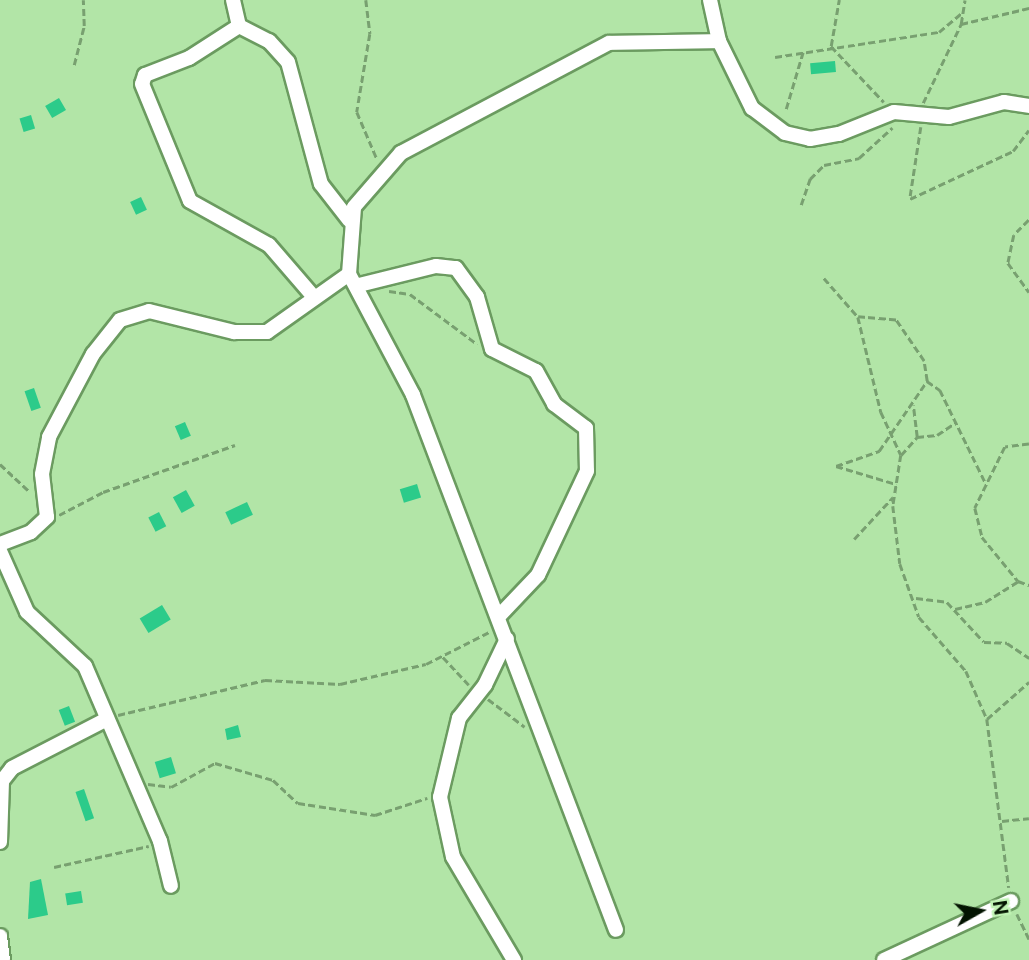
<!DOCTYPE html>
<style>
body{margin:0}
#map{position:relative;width:1029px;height:960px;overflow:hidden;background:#b2e5a7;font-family:"Public Sans",sans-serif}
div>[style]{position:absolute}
.building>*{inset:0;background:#2ccb8a;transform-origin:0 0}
.path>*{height:2.5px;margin-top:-1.25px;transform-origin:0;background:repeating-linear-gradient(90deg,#78a070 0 7px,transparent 0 10.5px)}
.roads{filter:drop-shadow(2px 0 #6b9b60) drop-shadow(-2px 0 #6b9b60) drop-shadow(0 2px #6b9b60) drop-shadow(0 -2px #6b9b60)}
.minor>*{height:14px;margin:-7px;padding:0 7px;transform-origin:7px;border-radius:7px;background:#fff}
span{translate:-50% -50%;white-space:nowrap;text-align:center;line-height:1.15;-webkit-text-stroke:5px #bff2b3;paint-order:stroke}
.north{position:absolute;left:945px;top:876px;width:70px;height:70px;-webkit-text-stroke:5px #bff2b3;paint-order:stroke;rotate:81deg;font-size:19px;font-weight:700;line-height:28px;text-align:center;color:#031401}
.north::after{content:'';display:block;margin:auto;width:24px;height:32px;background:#031401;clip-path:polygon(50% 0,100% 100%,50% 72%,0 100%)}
</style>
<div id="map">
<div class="building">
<div style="left:835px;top:61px;width:11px;height:25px;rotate:85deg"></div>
<div style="left:59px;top:98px;width:14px;height:16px;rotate:60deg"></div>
<div style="left:31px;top:115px;width:14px;height:12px;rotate:73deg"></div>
<div style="left:141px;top:197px;width:14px;height:12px;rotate:65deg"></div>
<div style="left:34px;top:388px;width:21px;height:10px;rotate:71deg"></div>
<div style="left:185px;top:422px;width:15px;height:11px;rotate:67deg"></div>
<div style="left:417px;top:484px;width:14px;height:18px;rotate:73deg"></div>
<div style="left:186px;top:490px;width:18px;height:15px;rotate:61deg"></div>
<div style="left:247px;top:502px;width:14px;height:24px;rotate:65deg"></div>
<div style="left:159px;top:512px;width:16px;height:12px;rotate:63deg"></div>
<div style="left:162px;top:605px;width:17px;height:26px;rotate:59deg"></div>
<div style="left:69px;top:706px;width:17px;height:11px;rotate:69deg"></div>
<div style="clip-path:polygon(238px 725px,241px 737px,227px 740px,225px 729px)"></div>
<div style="left:171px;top:757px;width:17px;height:17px;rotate:73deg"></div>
<div style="left:84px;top:789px;width:31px;height:9px;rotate:71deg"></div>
<div style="clip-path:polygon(41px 879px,48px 915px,28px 919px,30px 882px)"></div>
<div style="left:81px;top:891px;width:12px;height:16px;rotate:81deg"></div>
</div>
<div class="path">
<div style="left:366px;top:0;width:34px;rotate:83deg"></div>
<div style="left:370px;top:34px;width:79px;rotate:99.5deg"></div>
<div style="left:357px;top:112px;width:51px;rotate:66.9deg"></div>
<div style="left:961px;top:24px;width:70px;rotate:-13.2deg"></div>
<div style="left:831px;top:46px;width:77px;rotate:46.6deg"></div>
<div style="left:831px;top:46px;width:47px;rotate:-80.1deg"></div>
<div style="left:775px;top:57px;width:166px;rotate:-8.7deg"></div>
<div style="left:939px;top:32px;width:31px;rotate:-40deg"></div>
<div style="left:74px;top:65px;width:40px;rotate:-75.6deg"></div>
<div style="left:84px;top:26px;width:26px;rotate:-92deg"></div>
<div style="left:923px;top:103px;width:88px;rotate:-64.3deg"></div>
<div style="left:961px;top:24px;width:24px;rotate:-81deg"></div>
<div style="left:786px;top:109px;width:59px;rotate:-73.4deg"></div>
<div style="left:921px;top:127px;width:73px;rotate:98.7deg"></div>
<div style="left:910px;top:199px;width:114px;rotate:-25deg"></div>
<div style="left:1013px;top:151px;width:26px;rotate:-53deg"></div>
<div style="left:801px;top:205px;width:28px;rotate:-71deg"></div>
<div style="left:810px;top:179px;width:20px;rotate:-45deg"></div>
<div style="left:824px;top:165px;width:36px;rotate:-11deg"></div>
<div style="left:859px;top:158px;width:45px;rotate:-42.3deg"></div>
<div style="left:1029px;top:220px;width:21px;rotate:135deg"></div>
<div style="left:1014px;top:235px;width:29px;rotate:102deg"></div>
<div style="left:1008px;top:263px;width:36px;rotate:54deg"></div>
<div style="left:824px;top:278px;width:52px;rotate:48.9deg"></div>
<div style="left:858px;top:317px;width:98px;rotate:76.4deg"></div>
<div style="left:881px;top:412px;width:47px;rotate:65.1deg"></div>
<div style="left:901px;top:455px;width:52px;rotate:98.9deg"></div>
<div style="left:893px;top:506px;width:58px;rotate:83.1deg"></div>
<div style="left:900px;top:564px;width:56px;rotate:70.3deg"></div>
<div style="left:919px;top:617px;width:72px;rotate:49deg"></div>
<div style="left:966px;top:671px;width:52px;rotate:66.4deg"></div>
<div style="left:987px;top:719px;width:170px;rotate:82.6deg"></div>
<div style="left:389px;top:291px;width:21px;rotate:8deg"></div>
<div style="left:410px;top:294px;width:84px;rotate:36.7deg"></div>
<div style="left:927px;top:381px;width:16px;rotate:35deg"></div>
<div style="left:940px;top:390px;width:102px;rotate:63.9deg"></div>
<div style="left:917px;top:437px;width:20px;rotate:-6deg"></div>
<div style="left:937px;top:435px;width:22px;rotate:-34deg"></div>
<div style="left:1029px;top:444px;width:24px;rotate:173deg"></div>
<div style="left:1005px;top:447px;width:68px;rotate:116.2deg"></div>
<div style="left:975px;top:508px;width:30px;rotate:76deg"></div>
<div style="left:982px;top:537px;width:57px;rotate:50.7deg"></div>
<div style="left:1018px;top:581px;width:12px;rotate:20deg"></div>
<div style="left:901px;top:455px;width:24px;rotate:-48deg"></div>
<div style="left:917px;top:437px;width:32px;rotate:-97deg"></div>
<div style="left:0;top:464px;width:41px;rotate:43deg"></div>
<div style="left:836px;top:466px;width:46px;rotate:-19.2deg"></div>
<div style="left:879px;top:451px;width:85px;rotate:-55.6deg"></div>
<div style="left:927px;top:381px;width:20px;rotate:-99deg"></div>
<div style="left:924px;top:361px;width:50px;rotate:-124.3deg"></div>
<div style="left:896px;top:320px;width:38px;rotate:-175deg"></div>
<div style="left:836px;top:466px;width:63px;rotate:16.7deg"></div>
<div style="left:59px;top:515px;width:50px;rotate:-27.6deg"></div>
<div style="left:103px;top:492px;width:140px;rotate:-19.6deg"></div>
<div style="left:854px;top:539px;width:57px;rotate:-47.1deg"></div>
<div style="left:916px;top:598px;width:31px;rotate:7deg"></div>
<div style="left:947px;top:602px;width:54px;rotate:47.2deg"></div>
<div style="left:984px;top:642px;width:23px;rotate:2deg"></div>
<div style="left:1007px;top:643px;width:27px;rotate:34deg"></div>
<div style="left:955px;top:609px;width:31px;rotate:-13deg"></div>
<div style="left:985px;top:602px;width:39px;rotate:-32deg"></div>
<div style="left:443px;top:657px;width:38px;rotate:47deg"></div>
<div style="left:488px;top:699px;width:46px;rotate:37.1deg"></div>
<div style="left:118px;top:715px;width:151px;rotate:-13.4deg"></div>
<div style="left:265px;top:680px;width:75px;rotate:3.1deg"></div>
<div style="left:340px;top:684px;width:88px;rotate:-13.1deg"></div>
<div style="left:426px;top:664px;width:71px;rotate:-26.9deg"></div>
<div style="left:987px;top:719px;width:56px;rotate:-41.4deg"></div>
<div style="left:148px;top:784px;width:23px;rotate:7deg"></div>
<div style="left:171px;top:787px;width:50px;rotate:-28.6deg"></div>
<div style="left:215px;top:763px;width:60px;rotate:16.3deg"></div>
<div style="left:273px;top:780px;width:34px;rotate:43deg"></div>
<div style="left:298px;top:803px;width:78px;rotate:8.9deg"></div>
<div style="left:375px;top:815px;width:55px;rotate:-18.1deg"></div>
<div style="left:1002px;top:821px;width:27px;rotate:-6deg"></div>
<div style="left:54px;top:867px;width:97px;rotate:-12.5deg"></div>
<div style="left:1017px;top:914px;width:28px;rotate:64deg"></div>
</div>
<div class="roads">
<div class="minor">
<div style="left:233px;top:0;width:27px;rotate:77deg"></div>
<div style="left:239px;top:26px;width:34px;rotate:27deg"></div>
<div style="left:269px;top:41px;width:28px;rotate:48deg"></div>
<div style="left:288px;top:62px;width:126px;rotate:74.9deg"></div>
<div style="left:321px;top:184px;width:46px;rotate:52.1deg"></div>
<div style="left:710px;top:0;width:42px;rotate:77.6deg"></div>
<div style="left:719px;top:41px;width:75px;rotate:63.8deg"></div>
<div style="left:752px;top:108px;width:41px;rotate:37.1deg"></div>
<div style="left:785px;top:133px;width:26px;rotate:13deg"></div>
<div style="left:810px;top:139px;width:29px;rotate:-10deg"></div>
<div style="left:839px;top:134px;width:59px;rotate:-21.8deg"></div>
<div style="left:894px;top:112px;width:55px;rotate:5.2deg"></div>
<div style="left:949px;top:117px;width:57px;rotate:-15.3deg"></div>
<div style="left:1004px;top:102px;width:25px;rotate:9deg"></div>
<div style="left:239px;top:26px;width:59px;rotate:147.4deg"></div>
<div style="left:189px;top:58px;width:47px;rotate:158.9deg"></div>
<div style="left:145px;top:75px;width:9px;rotate:108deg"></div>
<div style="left:142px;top:84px;width:126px;rotate:67.7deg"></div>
<div style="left:190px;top:201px;width:90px;rotate:29.1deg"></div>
<div style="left:269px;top:245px;width:67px;rotate:49.2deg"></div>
<div style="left:349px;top:274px;width:137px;rotate:62.1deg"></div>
<div style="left:413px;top:395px;width:572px;rotate:69.22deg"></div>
<div style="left:359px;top:285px;width:79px;rotate:-13.9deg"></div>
<div style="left:436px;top:266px;width:20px;rotate:6deg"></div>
<div style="left:456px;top:268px;width:36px;rotate:54deg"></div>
<div style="left:477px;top:297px;width:54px;rotate:73.9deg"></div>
<div style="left:492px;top:349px;width:49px;rotate:26.6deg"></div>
<div style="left:536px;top:371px;width:38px;rotate:61deg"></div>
<div style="left:554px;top:404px;width:40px;rotate:37deg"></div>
<div style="left:586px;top:428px;width:43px;rotate:88.7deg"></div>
<div style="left:587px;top:471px;width:115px;rotate:115.2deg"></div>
<div style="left:538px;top:575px;width:54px;rotate:133.5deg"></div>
<div style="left:0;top:544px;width:33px;rotate:-21deg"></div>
<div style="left:31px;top:532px;width:22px;rotate:-43deg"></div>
<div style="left:47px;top:517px;width:43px;rotate:-96.6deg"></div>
<div style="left:42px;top:474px;width:38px;rotate:-79deg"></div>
<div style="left:49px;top:437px;width:94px;rotate:-62.1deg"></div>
<div style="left:93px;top:354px;width:43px;rotate:-51.5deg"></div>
<div style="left:120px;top:320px;width:30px;rotate:-17deg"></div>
<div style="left:149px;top:311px;width:88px;rotate:13.9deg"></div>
<div style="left:234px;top:332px;width:33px"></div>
<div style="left:267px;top:332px;width:100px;rotate:-35.3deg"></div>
<div style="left:349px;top:274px;width:67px;rotate:-85.7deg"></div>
<div style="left:354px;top:207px;width:72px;rotate:-49deg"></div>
<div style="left:401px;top:153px;width:235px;rotate:-27.9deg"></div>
<div style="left:609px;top:43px;width:110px;rotate:-1deg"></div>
<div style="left:0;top:551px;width:67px;rotate:66.1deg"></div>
<div style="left:27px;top:612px;width:79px;rotate:43deg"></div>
<div style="left:85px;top:666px;width:190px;rotate:66.8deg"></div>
<div style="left:160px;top:841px;width:46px;rotate:76.3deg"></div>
<div style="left:507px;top:639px;width:51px;rotate:115.6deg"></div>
<div style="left:485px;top:685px;width:42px;rotate:128.2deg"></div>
<div style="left:459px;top:718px;width:81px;rotate:103.5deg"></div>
<div style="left:440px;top:797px;width:61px;rotate:77.8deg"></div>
<div style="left:453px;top:857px;width:120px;rotate:59.4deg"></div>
<div style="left:0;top:842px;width:61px;rotate:-88.1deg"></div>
<div style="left:2px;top:781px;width:16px;rotate:-52deg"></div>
<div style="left:12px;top:768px;width:107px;rotate:-27.3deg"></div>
<div style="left:0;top:936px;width:24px;rotate:83deg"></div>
<div style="left:884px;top:960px;width:140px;rotate:-24.9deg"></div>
</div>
</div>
<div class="north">N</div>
</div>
